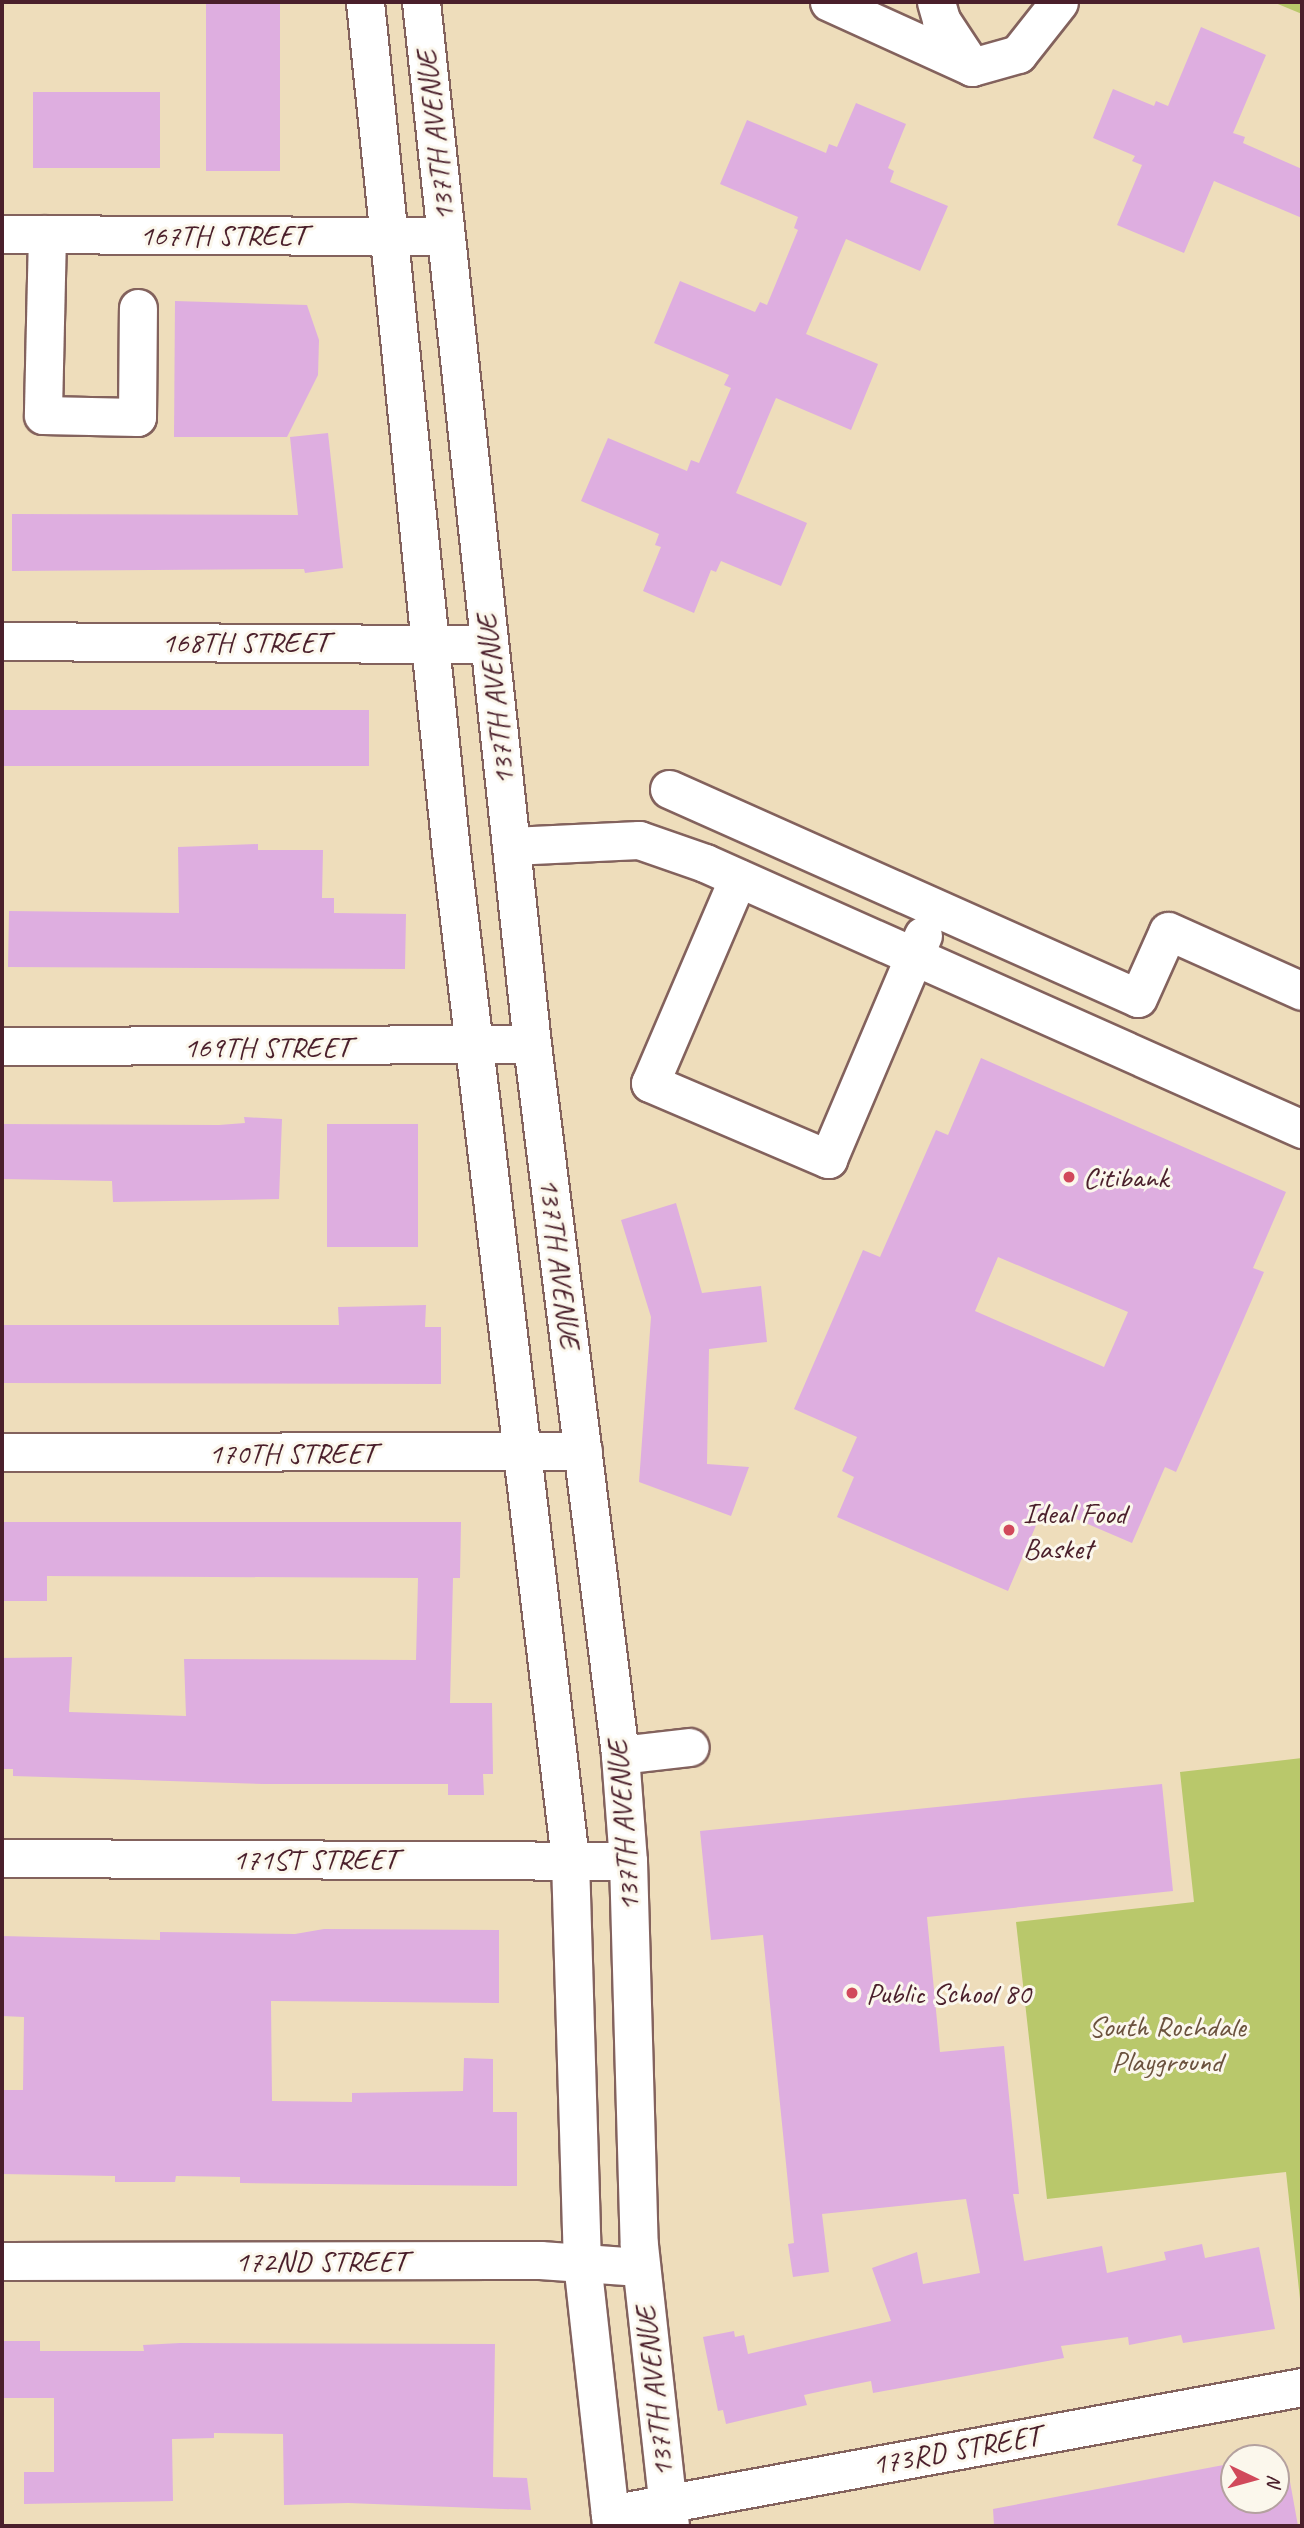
<!DOCTYPE html>
<style>
body{margin:0}
#map{position:relative;width:1304px;height:2528px;overflow:hidden;background:#edb;font-family:Caveat,sans-serif}
div>[style]{position:absolute}
.green>*{inset:0;background:#b9c86b}
.building>*{inset:0;background:#deaee0;transform-origin:0 0}
.roads{filter:drop-shadow(2px 0 #83625d) drop-shadow(-2px 0 #83625d) drop-shadow(0 2px #83625d) drop-shadow(0 -2px #83625d)}
.minor>*{height:37px;margin:-18.5px;padding:0 18.5px;transform-origin:18.5px;border-radius:18.5px;background:#fff}
.dots>*{width:19px;height:19px;translate:-50% -50%;box-sizing:border-box;border:4px solid #fbf7ec;border-radius:50%}
span{translate:-50% -50%;white-space:nowrap;text-align:center;line-height:1.15;-webkit-text-stroke:6px #fbf7ec;paint-order:stroke}
.street-label{font-size:30px;color:#4a1f2b}
.poi-label{font-size:30px;color:#4a1f2b}
.left{translate:0 -50%;text-align:left}
.park-label{font-size:30px;color:#6b523e}
.frame{position:absolute;inset:0;border:4px solid #4a1f2b;pointer-events:none}
.north{position:absolute;left:1220px;top:2444px;width:70px;height:70px;box-sizing:border-box;background:#fbf7ec;border:2px solid #b4a19f;border-radius:50%;rotate:95deg;font-size:19px;font-weight:700;line-height:28px;text-align:center;color:#4a1f2b}
.north::after{content:'';display:block;margin:auto;width:24px;height:32px;background:#d1495b;clip-path:polygon(50% 0,100% 100%,50% 72%,0 100%)}
</style>
<div id="map">
<div class="green">
<div style="clip-path:polygon(1273px 2px,1302px 2px,1302px 14px)"></div>
<div style="clip-path:polygon(1302px 1758px,1302px 2317px,1286px 2172px,1047px 2199px,1016px 1922px,1194px 1902px,1180px 1772px)"></div>
</div>
<div class="building">
<div style="left:206px;top:2px;width:74px;height:169px"></div>
<div style="clip-path:polygon(1201px 27px,1266px 55px,1233px 133px,1245px 137px,1243px 143px,1302px 169px,1302px 218px,1214px 181px,1184px 253px,1117px 225px,1142px 165px,1132px 161px,1135px 156px,1093px 138px,1113px 89px,1154px 106px,1156px 101px,1168px 106px)"></div>
<div style="left:33px;top:92px;width:127px;height:76px"></div>
<div style="clip-path:polygon(856px 103px,906px 124px,888px 168px,894px 171px,890px 182px,948px 206px,920px 271px,846px 239px,806px 334px,878px 364px,851px 430px,776px 398px,736px 493px,807px 523px,781px 586px,721px 561px,716px 572px,711px 570px,694px 613px,643px 591px,661px 547px,655px 545px,659px 534px,581px 501px,608px 438px,687px 471px,691px 460px,699px 463px,731px 388px,724px 385px,729px 375px,654px 343px,680px 281px,755px 312px,760px 302px,767px 305px,798px 230px,794px 228px,798px 217px,720px 184px,747px 120px,826px 153px,829px 144px,837px 147px)"></div>
<div style="clip-path:polygon(175px 301px,307px 305px,319px 340px,318px 375px,287px 437px,174px 437px)"></div>
<div style="clip-path:polygon(328px 433px,343px 568px,305px 573px,304px 569px,12px 571px,12px 514px,298px 515px,290px 437px)"></div>
<div style="left:3px;top:710px;width:366px;height:56px"></div>
<div style="clip-path:polygon(258px 844px,258px 850px,323px 850px,322px 898px,334px 898px,334px 913px,406px 914px,405px 969px,8px 967px,9px 911px,179px 913px,178px 847px)"></div>
<div style="clip-path:polygon(evenodd,981px 1058px,1286px 1192px,1253px 1268px,1264px 1272px,1238px 1332px,1176px 1472px,1165px 1467px,1132px 1543px,1055px 1510px,1053px 1514px,1043px 1509px,1008px 1591px,837px 1517px,854px 1477px,842px 1471px,857px 1437px,794px 1409px,863px 1250px,880px 1257px,936px 1130px,948px 1135px,981px 1058px,998px 1257px,1128px 1312px,1104px 1367px,975px 1311px,998px 1257px)"></div>
<div style="clip-path:polygon(244px 1117px,282px 1119px,279px 1199px,113px 1202px,112px 1181px,2px 1179px,2px 1124px,219px 1125px,245px 1123px)"></div>
<div style="left:418px;top:1124px;width:123px;height:91px;rotate:90deg"></div>
<div style="clip-path:polygon(676px 1203px,702px 1293px,761px 1286px,767px 1342px,709px 1349px,707px 1464px,749px 1467px,731px 1516px,639px 1482px,651px 1317px,621px 1220px)"></div>
<div style="clip-path:polygon(426px 1305px,425px 1327px,441px 1327px,441px 1384px,2px 1383px,2px 1325px,339px 1325px,338px 1307px)"></div>
<div style="clip-path:polygon(2px 1522px,461px 1522px,460px 1578px,453px 1578px,450px 1703px,492px 1703px,493px 1774px,483px 1774px,484px 1795px,448px 1795px,448px 1784px,264px 1784px,13px 1776px,13px 1769px,2px 1769px,2px 1658px,72px 1657px,69px 1712px,186px 1716px,184px 1659px,416px 1660px,418px 1578px,47px 1576px,47px 1601px,2px 1601px)"></div>
<div style="clip-path:polygon(1162px 1784px,1173px 1891px,927px 1917px,940px 2052px,1004px 2046px,1019px 2194px,1013px 2194px,1024px 2261px,1102px 2246px,1107px 2273px,1166px 2260px,1164px 2252px,1202px 2244px,1205px 2258px,1259px 2247px,1275px 2329px,1183px 2343px,1181px 2335px,1129px 2345px,1128px 2337px,1061px 2346px,1064px 2358px,873px 2393px,871px 2381px,836px 2388px,804px 2395px,807px 2405px,726px 2424px,723px 2410px,718px 2411px,703px 2337px,734px 2331px,735px 2337px,744px 2335px,748px 2354px,891px 2321px,872px 2268px,917px 2252px,923px 2284px,980px 2273px,966px 2199px,822px 2214px,829px 2272px,793px 2277px,788px 2244px,794px 2243px,763px 1935px,711px 1940px,700px 1831px)"></div>
<div style="clip-path:polygon(324px 1929px,499px 1930px,499px 2003px,271px 2001px,272px 2101px,352px 2102px,352px 2093px,463px 2091px,464px 2058px,493px 2059px,493px 2112px,517px 2112px,517px 2186px,240px 2183px,240px 2177px,176px 2176px,175px 2182px,115px 2182px,115px 2176px,2px 2174px,2px 2090px,23px 2090px,24px 2017px,2px 2016px,2px 1936px,160px 1940px,160px 1932px,295px 1934px)"></div>
<div style="clip-path:polygon(2px 2341px,40px 2341px,40px 2351px,144px 2351px,143px 2345px,180px 2343px,495px 2344px,493px 2477px,527px 2478px,531px 2510px,348px 2503px,284px 2505px,283px 2434px,214px 2433px,214px 2438px,172px 2439px,173px 2501px,24px 2504px,24px 2472px,54px 2472px,54px 2398px,2px 2398px)"></div>
<div style="clip-path:polygon(1280px 2455px,1282px 2466px,1287px 2465px,1298px 2526px,994px 2526px,993px 2509px,1234px 2463px,1234px 2500px,1276px 2500px,1276px 2458px,1264px 2458px)"></div>
</div>
<div class="roads">
<div class="minor">
<div style="left:365px;top:2px;width:853px;rotate:84.22deg"></div>
<div style="left:451px;top:851px;width:1016px;rotate:83.27deg"></div>
<div style="left:570px;top:1860px;width:402px;rotate:88.3deg"></div>
<div style="left:582px;top:2262px;width:266px;rotate:83.7deg"></div>
<div style="left:421px;top:2px;width:1048px;rotate:83.92deg"></div>
<div style="left:532px;top:1044px;width:716px;rotate:82.94deg"></div>
<div style="left:620px;top:1755px;width:106px;rotate:85.7deg"></div>
<div style="left:628px;top:1861px;width:384px;rotate:88.4deg"></div>
<div style="left:639px;top:2245px;width:283px;rotate:83.7deg"></div>
<div style="left:829px;top:2px;width:157px;rotate:24.4deg"></div>
<div style="left:972px;top:67px;width:48px;rotate:-15.8deg"></div>
<div style="left:1018px;top:54px;width:66px;rotate:-51.7deg"></div>
<div style="left:936px;top:2px;width:19px;rotate:74deg"></div>
<div style="left:941px;top:20px;width:56px;rotate:56.6deg"></div>
<div style="left:2px;top:234px;width:443px;rotate:0.3deg"></div>
<div style="left:47px;top:234px;width:181px;rotate:91.3deg"></div>
<div style="left:43px;top:415px;width:94px;rotate:1.2deg"></div>
<div style="left:137px;top:417px;width:109px;rotate:-89.5deg"></div>
<div style="left:2px;top:641px;width:487px;rotate:0.4deg"></div>
<div style="left:669px;top:789px;width:513px;rotate:24.02deg"></div>
<div style="left:1138px;top:998px;width:73px;rotate:-65.9deg"></div>
<div style="left:1168px;top:931px;width:147px;rotate:24.1deg"></div>
<div style="left:511px;top:846px;width:128px;rotate:-2.7deg"></div>
<div style="left:639px;top:840px;width:70px;rotate:19.2deg"></div>
<div style="left:705px;top:863px;width:654px;rotate:24.02deg"></div>
<div style="left:738px;top:878px;width:223px;rotate:113.2deg"></div>
<div style="left:650px;top:1083px;width:194px;rotate:23.1deg"></div>
<div style="left:828px;top:1159px;width:243px;rotate:-67deg"></div>
<div style="left:2px;top:1046px;width:530px;rotate:-0.22deg"></div>
<div style="left:2px;top:1452px;width:581px;rotate:-0.1deg"></div>
<div style="left:620px;top:1755px;width:70px;rotate:-6.5deg"></div>
<div style="left:2px;top:1858px;width:626px;rotate:0.27deg"></div>
<div style="left:2px;top:2261px;width:538px;rotate:-0.11deg"></div>
<div style="left:540px;top:2260px;width:100px;rotate:4deg"></div>
<div style="left:610px;top:2514px;width:704px;rotate:-10.4deg"></div>
</div>
</div>
<div class="dots">
<div style="left:1069px;top:1177px;background:#d1495b"></div>
<div style="left:1009px;top:1530px;background:#d1495b"></div>
<div style="left:852px;top:1993px;background:#d1495b"></div>
</div>
<div class="street-label">
<span style="left:435px;top:136px;rotate:-96deg">137TH AVENUE</span>
<span style="left:223px;top:235px">167TH STREET</span>
<span style="left:245px;top:642px">168TH STREET</span>
<span style="left:495px;top:700px;rotate:-96deg">137TH AVENUE</span>
<span style="left:267px;top:1047px">169TH STREET</span>
<span style="left:560px;top:1263px;rotate:83deg">137TH AVENUE</span>
<span style="left:292px;top:1453px">170TH STREET</span>
<span style="left:623px;top:1826px;rotate:-94deg">137TH AVENUE</span>
<span style="left:315px;top:1859px">171ST STREET</span>
<span style="left:321px;top:2261px">172ND STREET</span>
<span style="left:654px;top:2392px;rotate:-96deg">137TH AVENUE</span>
<span style="left:956px;top:2450px;rotate:-10deg">173RD STREET</span>
</div>
<div class="poi-label">
<span class="left" style="left:1083px;top:1177px">Citibank</span>
<span class="left" style="left:1023px;top:1530px">Ideal Food<br>Basket</span>
<span class="left" style="left:866px;top:1993px">Public School 80</span>
</div>
<div class="park-label">
<span style="left:1167px;top:2043px">South Rochdale<br>Playground</span>
</div>
<div class="frame"></div>
<div class="north">N</div>
</div>
